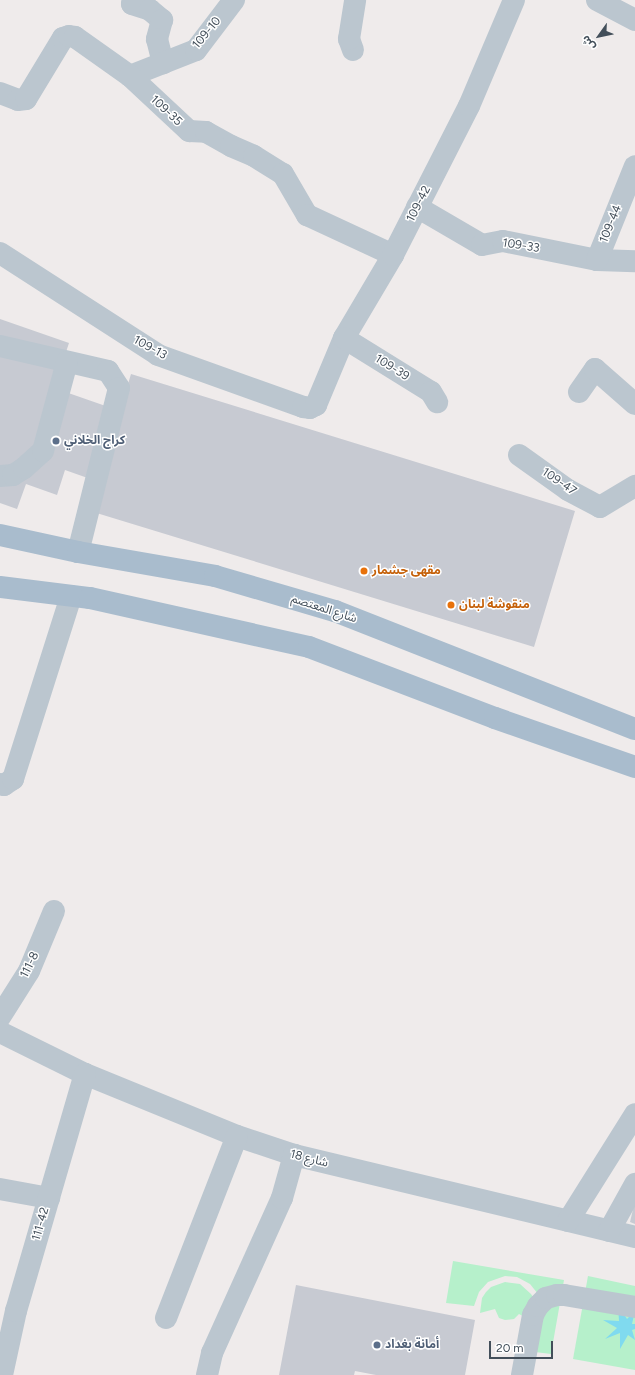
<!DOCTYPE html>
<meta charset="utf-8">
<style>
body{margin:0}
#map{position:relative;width:635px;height:1375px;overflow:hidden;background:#efebeb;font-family:Figtree,"Noto Sans Arabic",sans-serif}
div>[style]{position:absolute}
.green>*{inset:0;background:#b6f0cb}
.water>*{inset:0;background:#80daef}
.building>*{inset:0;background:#c7cad2}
.minor>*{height:22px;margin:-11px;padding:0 11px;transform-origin:11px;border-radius:11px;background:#bbc6cf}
.major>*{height:22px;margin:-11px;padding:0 11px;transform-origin:11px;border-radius:11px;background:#a9bccd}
.dots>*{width:11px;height:11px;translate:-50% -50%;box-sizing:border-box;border:2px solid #fff;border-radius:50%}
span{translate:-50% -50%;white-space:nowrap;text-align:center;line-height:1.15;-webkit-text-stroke:3px #fff;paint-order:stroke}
.street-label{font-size:12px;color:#434f5a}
.service-label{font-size:12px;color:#4e5e75;font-weight:700}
.left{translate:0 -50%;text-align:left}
.food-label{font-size:12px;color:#c56008;font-weight:700}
.north{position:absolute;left:579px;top:16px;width:40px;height:40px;-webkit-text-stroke:3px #fff;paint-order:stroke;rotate:237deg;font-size:11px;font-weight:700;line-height:16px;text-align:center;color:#434f5a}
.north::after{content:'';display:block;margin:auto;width:14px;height:18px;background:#434f5a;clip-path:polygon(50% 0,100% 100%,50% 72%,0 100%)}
.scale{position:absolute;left:489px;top:1341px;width:64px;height:18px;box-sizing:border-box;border:2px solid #434f5a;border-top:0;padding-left:5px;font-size:12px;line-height:14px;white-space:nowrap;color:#434f5a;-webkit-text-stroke:3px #fff;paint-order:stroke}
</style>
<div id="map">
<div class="green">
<div style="clip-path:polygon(453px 1261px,564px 1280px,551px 1354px,535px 1352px,538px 1294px,530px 1284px,517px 1277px,505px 1276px,488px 1282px,479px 1292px,474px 1306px,446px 1303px)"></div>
<div style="clip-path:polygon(588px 1276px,635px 1286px,635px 1370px,573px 1359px)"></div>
<div style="clip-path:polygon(505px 1282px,520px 1284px,531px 1294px,535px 1300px,534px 1322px,519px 1314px,514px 1319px,505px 1320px,499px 1318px,495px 1309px,480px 1313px,482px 1298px,486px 1292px,491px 1287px)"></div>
</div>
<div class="water">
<div style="clip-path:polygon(618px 1305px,627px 1319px,635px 1311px,632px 1324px,635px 1324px,635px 1329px,632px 1330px,635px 1340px,628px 1335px,620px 1349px,620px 1333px,605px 1339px,617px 1328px,603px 1320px,619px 1321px)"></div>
</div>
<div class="building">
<div style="clip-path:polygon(0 319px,69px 343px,54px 388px,120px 411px,131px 374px,575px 511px,534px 647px,90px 511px,99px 482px,65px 470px,57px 495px,26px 484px,17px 509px,0 503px)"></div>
<div style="clip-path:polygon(635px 1201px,635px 1224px,630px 1222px)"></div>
<div style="clip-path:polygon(296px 1285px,475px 1320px,465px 1375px,376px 1375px,355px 1371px,354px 1375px,279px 1375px)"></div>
</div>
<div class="minor">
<div style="left:133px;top:0;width:4px;rotate:104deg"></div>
<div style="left:132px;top:4px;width:19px;rotate:18deg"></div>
<div style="left:150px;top:10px;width:16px;rotate:40deg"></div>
<div style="left:162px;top:20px;width:20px;rotate:105deg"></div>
<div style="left:157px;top:39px;width:25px;rotate:76deg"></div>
<div style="left:597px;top:0;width:43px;rotate:27.8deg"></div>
<div style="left:353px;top:50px;width:12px;rotate:-110deg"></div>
<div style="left:349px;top:39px;width:39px;rotate:-81deg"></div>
<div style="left:130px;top:76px;width:71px;rotate:-21.5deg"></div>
<div style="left:196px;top:50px;width:63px;rotate:-52.8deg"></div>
<div style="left:0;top:93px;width:19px;rotate:21deg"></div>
<div style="left:18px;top:100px;width:8px;rotate:-7deg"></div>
<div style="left:26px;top:99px;width:71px;rotate:-58.8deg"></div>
<div style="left:63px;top:38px;width:6px;rotate:-18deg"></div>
<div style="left:69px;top:36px;width:6px;rotate:9deg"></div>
<div style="left:75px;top:37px;width:67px;rotate:35.3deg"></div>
<div style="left:130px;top:76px;width:81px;rotate:43deg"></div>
<div style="left:189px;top:131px;width:17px;rotate:3deg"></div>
<div style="left:206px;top:132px;width:29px;rotate:29deg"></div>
<div style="left:231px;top:146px;width:25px;rotate:23deg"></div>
<div style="left:254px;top:156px;width:34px;rotate:32deg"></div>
<div style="left:283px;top:174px;width:48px;rotate:59.7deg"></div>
<div style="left:307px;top:215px;width:95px;rotate:24.9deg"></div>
<div style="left:417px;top:207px;width:75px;rotate:30.3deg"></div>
<div style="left:482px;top:245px;width:21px;rotate:-11deg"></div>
<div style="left:503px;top:241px;width:96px;rotate:11.4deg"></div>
<div style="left:597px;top:260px;width:38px;rotate:2deg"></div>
<div style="left:0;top:253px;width:188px;rotate:32.8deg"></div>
<div style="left:158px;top:355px;width:154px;rotate:19.7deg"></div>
<div style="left:303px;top:407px;width:7px;rotate:8deg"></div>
<div style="left:310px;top:408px;width:7px;rotate:-27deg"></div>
<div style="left:316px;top:405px;width:73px;rotate:-67.3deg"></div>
<div style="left:344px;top:338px;width:96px;rotate:-59.4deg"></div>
<div style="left:393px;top:255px;width:167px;rotate:-63deg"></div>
<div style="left:469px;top:106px;width:115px;rotate:-67deg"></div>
<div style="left:597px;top:260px;width:101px;rotate:-68deg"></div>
<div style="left:344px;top:338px;width:102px;rotate:31.8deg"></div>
<div style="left:431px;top:392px;width:12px;rotate:59deg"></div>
<div style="left:0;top:346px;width:111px;rotate:13deg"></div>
<div style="left:108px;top:371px;width:20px;rotate:57deg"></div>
<div style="left:119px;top:388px;width:169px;rotate:104deg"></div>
<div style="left:579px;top:392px;width:28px;rotate:-55deg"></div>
<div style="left:595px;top:369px;width:53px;rotate:41.2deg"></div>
<div style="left:519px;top:455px;width:60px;rotate:35.5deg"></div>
<div style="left:568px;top:490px;width:36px;rotate:28deg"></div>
<div style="left:600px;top:507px;width:41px;rotate:-31deg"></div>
<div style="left:0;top:476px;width:13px;rotate:-4deg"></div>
<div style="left:13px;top:475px;width:13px;rotate:-32deg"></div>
<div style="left:24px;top:468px;width:25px;rotate:-42deg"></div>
<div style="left:43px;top:451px;width:92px;rotate:-74.9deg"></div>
<div style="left:0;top:784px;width:4px;rotate:14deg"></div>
<div style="left:4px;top:785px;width:11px;rotate:-34deg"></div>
<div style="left:13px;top:779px;width:192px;rotate:-72.4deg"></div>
<div style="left:0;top:1017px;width:54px;rotate:-57.8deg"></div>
<div style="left:29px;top:971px;width:65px;rotate:-67.4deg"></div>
<div style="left:0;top:1032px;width:95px;rotate:26.3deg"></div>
<div style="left:85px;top:1074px;width:164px;rotate:22.2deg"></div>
<div style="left:237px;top:1136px;width:60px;rotate:18.4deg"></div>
<div style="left:294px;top:1155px;width:351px;rotate:13.5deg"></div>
<div style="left:0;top:1189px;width:50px;rotate:10.4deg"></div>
<div style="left:568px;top:1221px;width:126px;rotate:-57.9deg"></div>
<div style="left:609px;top:1231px;width:54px;rotate:-61deg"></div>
<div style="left:166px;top:1318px;width:195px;rotate:-68.7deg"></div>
<div style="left:2px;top:1375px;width:66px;rotate:-77.7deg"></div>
<div style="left:16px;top:1311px;width:247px;rotate:-73.8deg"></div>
<div style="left:207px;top:1375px;width:23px;rotate:-77deg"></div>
<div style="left:212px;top:1353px;width:170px;rotate:-65.7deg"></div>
<div style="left:282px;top:1198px;width:45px;rotate:-74.4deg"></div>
<div style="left:522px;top:1375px;width:61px;rotate:-79.6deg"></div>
<div style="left:533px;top:1315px;width:10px;rotate:-61deg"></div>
<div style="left:538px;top:1306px;width:11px;rotate:-45deg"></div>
<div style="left:546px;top:1298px;width:11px;rotate:-15deg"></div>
<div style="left:557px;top:1295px;width:7px"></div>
<div style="left:564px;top:1295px;width:72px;rotate:9.6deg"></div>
</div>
<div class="major">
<div style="left:0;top:535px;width:80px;rotate:12.3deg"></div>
<div style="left:78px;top:552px;width:139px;rotate:9.9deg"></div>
<div style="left:215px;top:576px;width:125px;rotate:16.3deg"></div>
<div style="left:335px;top:611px;width:322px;rotate:21.5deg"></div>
<div style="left:0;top:587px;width:91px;rotate:7deg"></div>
<div style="left:90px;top:598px;width:224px;rotate:12.6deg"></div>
<div style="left:309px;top:647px;width:199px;rotate:20.9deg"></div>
<div style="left:495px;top:718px;width:148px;rotate:19.3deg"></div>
</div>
<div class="dots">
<div style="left:56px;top:441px;background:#5c6f8a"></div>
<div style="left:364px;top:571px;background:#e8710a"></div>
<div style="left:451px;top:605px;background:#e8710a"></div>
<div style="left:377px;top:1345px;background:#5c6f8a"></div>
</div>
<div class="street-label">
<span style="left:207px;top:33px;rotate:-50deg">109-10</span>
<span style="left:166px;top:111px;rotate:43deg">109-35</span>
<span style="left:419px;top:204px;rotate:-63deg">109-42</span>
<span style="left:611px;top:224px;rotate:-68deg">109-44</span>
<span style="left:521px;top:246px;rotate:9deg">109-33</span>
<span style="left:150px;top:348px;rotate:29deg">109-13</span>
<span style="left:392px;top:368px;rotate:32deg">109-39</span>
<span style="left:559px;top:482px;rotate:34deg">109-47</span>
<span style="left:324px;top:609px;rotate:18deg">شارع المعتصم</span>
<span style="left:30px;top:965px;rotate:-64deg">111-8</span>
<span style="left:309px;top:1159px;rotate:14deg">شارع 18</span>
<span style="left:41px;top:1224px;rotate:-74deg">111-42</span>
</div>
<div class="service-label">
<span class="left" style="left:64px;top:441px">كراج الخلاني</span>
<span class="left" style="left:385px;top:1345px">أمانة بغداد</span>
</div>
<div class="food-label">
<span class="left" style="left:372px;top:571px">مقهى جشمار</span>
<span class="left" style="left:459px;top:605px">منقوشة لبنان</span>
</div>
<div class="north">ش</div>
<div class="scale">20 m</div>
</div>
